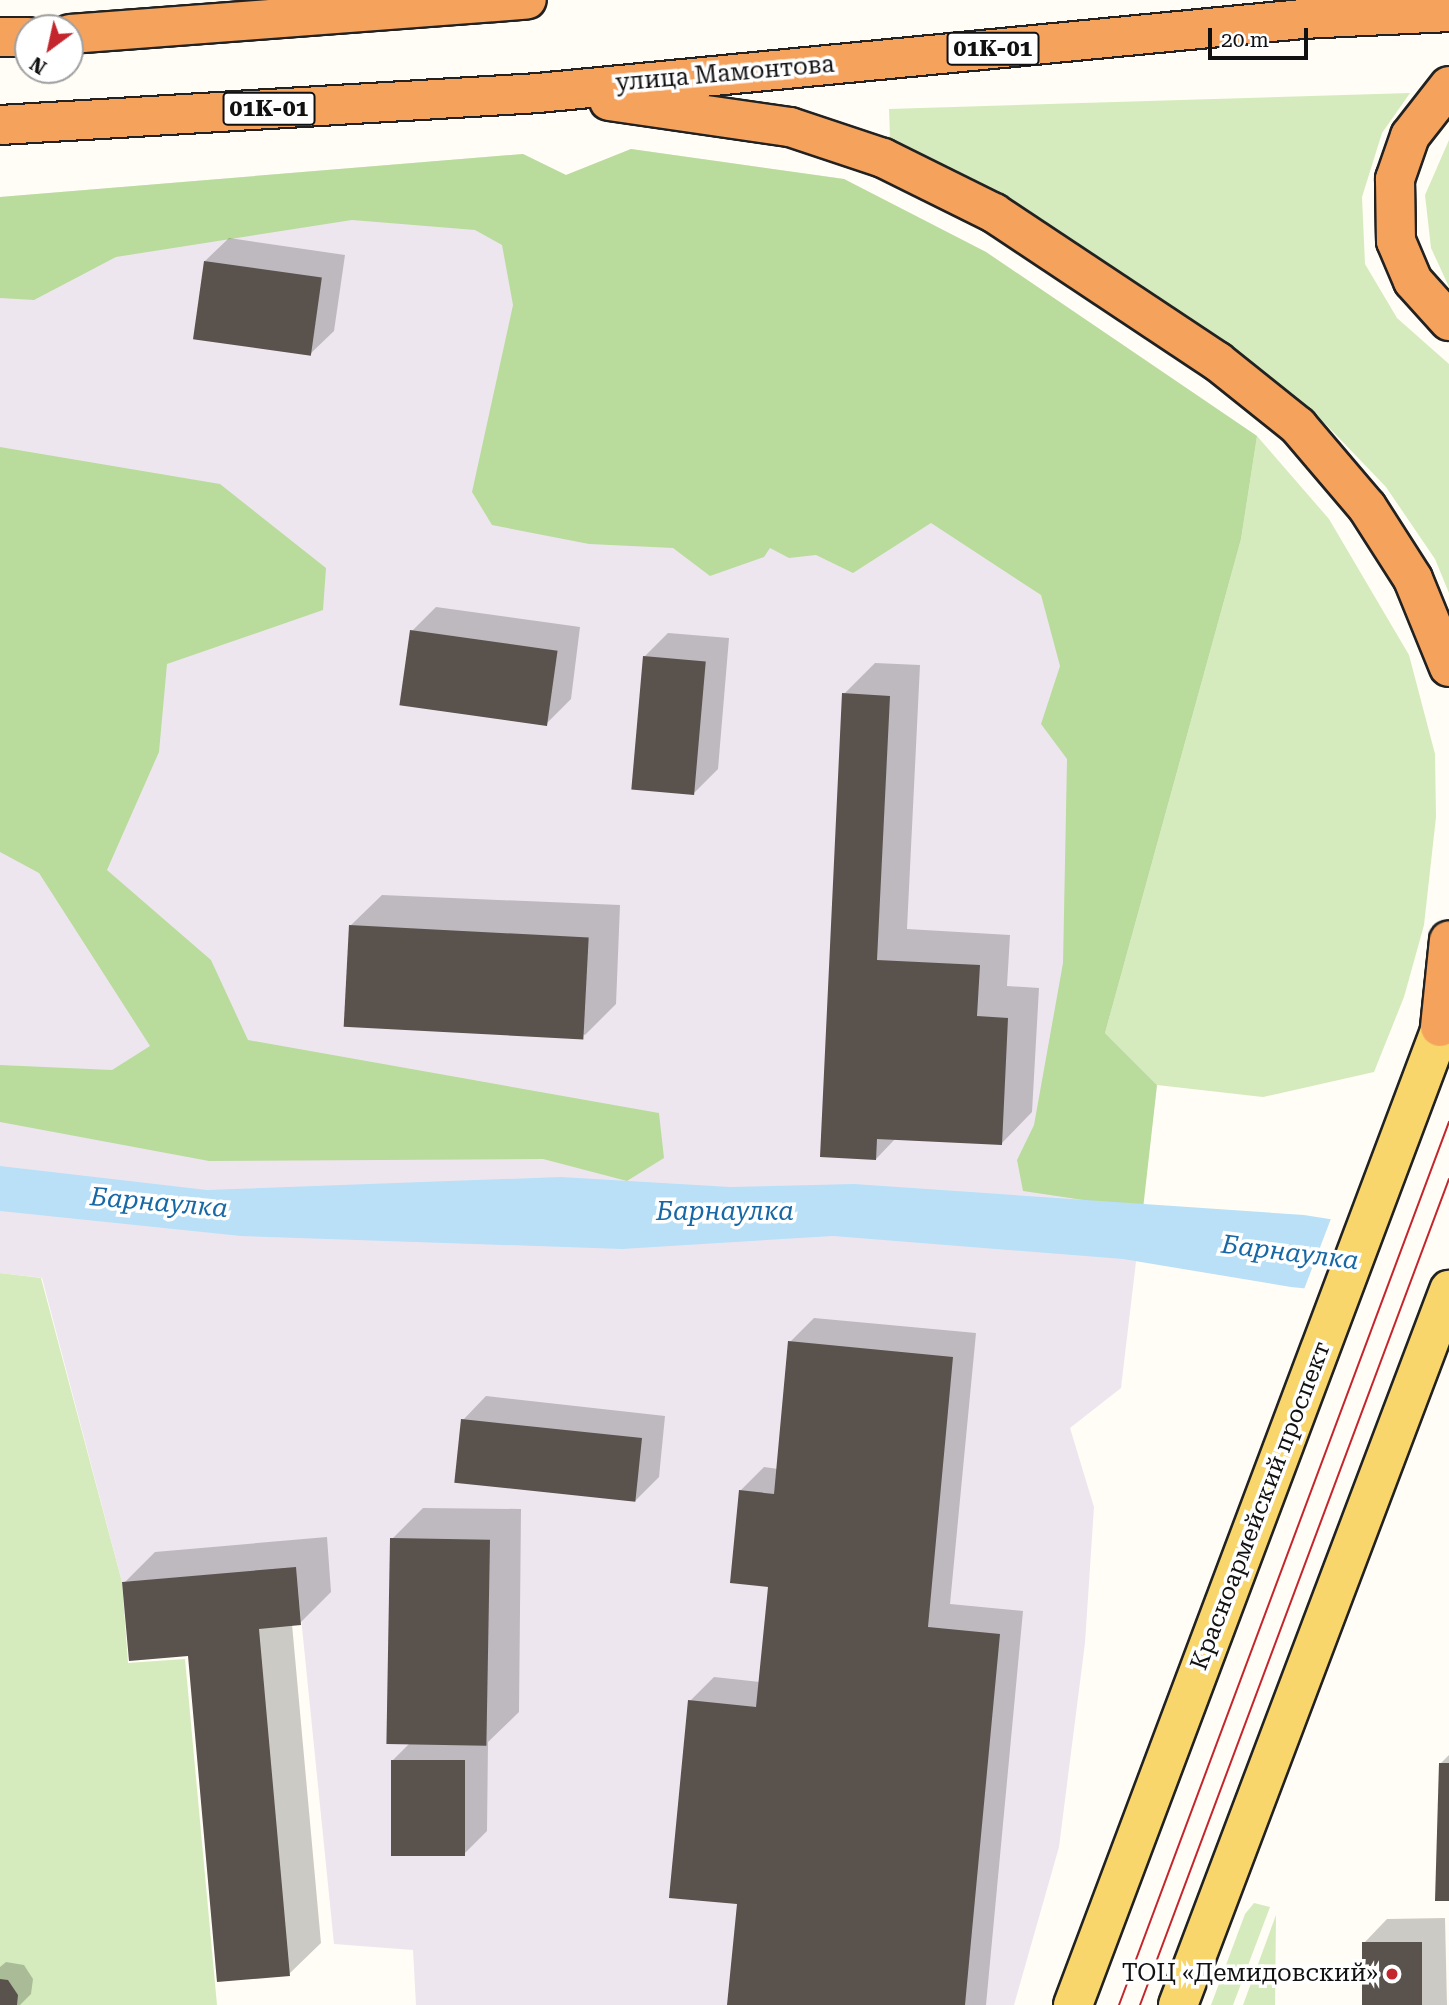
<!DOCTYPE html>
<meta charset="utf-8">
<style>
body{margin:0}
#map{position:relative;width:1449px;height:2005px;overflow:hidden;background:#fffdf5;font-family:"Roboto Serif",serif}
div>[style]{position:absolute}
.industrial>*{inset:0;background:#eee6ef}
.green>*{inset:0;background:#d5ebbd}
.forest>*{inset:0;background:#b9dc9c}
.water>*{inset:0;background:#b9e0f7}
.pier>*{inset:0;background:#fffdf5}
.shadow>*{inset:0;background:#0003}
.building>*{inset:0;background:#5a524d;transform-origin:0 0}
.roads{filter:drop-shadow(2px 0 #222) drop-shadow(-2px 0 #222) drop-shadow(0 2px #222) drop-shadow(0 -2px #222)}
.major>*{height:38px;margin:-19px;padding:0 19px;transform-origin:19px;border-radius:19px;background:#f9d66b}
.highway>*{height:38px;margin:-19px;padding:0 19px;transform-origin:19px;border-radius:19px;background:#f5a25d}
.tram>*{height:2px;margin:-1px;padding:0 1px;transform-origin:1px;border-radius:1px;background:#c4262e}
.dots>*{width:19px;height:19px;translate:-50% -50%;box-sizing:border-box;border:4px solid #fff;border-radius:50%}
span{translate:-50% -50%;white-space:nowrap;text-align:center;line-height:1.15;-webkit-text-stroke:7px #fff;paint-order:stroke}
.shield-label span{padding:2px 5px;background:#fff;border:2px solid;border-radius:5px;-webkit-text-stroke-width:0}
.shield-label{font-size:23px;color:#111;font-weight:700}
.street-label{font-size:24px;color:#111}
.poi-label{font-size:24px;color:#111}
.right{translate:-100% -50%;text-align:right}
.water-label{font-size:26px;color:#1768a6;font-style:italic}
.north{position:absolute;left:14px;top:14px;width:70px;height:70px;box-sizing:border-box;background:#fff;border:2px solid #a0a0a0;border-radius:50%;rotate:213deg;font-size:19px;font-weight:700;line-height:28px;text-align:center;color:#111}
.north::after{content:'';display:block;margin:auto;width:24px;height:32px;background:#c4262e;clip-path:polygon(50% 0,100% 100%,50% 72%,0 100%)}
.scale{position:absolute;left:1208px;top:28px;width:100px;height:32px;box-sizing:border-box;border:4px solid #111;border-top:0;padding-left:9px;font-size:21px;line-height:24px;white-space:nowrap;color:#111;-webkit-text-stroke:5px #fff;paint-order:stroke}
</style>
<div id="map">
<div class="industrial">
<div style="clip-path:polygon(631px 149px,844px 179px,986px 252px,1257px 436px,1241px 539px,1105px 1033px,1157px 1085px,1121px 1388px,1070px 1428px,1094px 1507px,1085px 1643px,1059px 1847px,1014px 2005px,416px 2005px,413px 1950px,334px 1944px,296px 1568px,122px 1582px,42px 1278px,0 1273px,0 197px,523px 154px,566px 175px)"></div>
</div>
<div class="green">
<div style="clip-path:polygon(1410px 93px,1382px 133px,1362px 197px,1365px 264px,1397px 318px,1449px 364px,1449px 593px,1435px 559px,1386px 487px,1313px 411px,1227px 344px,1001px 194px,890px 138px,889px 109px)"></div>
<div style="clip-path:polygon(1449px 140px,1449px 287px,1431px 248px,1425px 195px)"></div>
<div style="clip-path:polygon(1257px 436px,1329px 519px,1409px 655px,1435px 754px,1436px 817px,1424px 925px,1404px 997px,1374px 1072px,1263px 1097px,1157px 1085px,1105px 1033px,1241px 539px)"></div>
<div style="clip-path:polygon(0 1273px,41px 1278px,122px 1582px,128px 1663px,185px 1659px,217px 2005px,0 2005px)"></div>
<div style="clip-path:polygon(1254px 1903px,1270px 1907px,1233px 2005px,1211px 2005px,1245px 1914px)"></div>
<div style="clip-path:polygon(1276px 1915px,1275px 2005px,1243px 2005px)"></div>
</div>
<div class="forest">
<div style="clip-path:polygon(631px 149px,844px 179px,986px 252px,1257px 436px,1241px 539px,1105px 1033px,1157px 1085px,1143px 1209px,1023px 1191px,1017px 1160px,1034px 1125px,1063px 963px,1067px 759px,1041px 724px,1060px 666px,1041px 595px,931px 523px,853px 573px,816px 555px,789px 558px,770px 548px,764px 557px,710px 576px,673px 548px,589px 544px,492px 525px,472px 492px,513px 305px,502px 245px,475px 230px,352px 220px,116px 257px,34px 300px,0 298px,0 197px,523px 154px,566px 175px)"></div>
<div style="clip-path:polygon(0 447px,220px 484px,326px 568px,323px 610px,167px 664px,159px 752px,107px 870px,211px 960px,248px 1040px,659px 1113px,664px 1158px,627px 1181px,543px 1159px,209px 1161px,0 1122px,0 1065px,112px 1070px,150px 1046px,39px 873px,0 852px)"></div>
</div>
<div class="water">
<div style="clip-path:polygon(0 1166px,207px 1190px,561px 1177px,730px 1187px,854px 1184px,1304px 1215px,1449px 1238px,1449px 1303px,1291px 1287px,1123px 1259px,833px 1236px,622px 1249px,241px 1236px,0 1211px)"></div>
</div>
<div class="pier">
<div style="clip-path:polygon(1332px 1216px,1449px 1234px,1449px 1306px,1303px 1292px)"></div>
</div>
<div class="shadow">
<div style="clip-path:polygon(229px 238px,345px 255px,334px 331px,310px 354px,205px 261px)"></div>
<div style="clip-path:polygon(436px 607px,580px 627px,571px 699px,547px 723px,412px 631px)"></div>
<div style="clip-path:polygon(668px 633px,729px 638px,718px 769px,694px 793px,644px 657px)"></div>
<div style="clip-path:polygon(875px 663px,920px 665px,907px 929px,1010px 935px,1007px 986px,1039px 988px,1032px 1112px,1001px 1144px,896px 1138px,876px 1159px,844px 694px)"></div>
<div style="clip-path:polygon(382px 895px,620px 905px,616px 1004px,585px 1035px,350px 926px)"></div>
<div style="clip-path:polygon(814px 1318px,976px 1333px,950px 1604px,1023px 1611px,986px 2005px,729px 2005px,738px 1903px,690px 1701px,714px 1677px,760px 1682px,770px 1585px,740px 1491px,764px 1467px,778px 1469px,790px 1342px)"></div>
<div style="clip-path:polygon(486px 1396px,665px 1416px,659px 1477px,635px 1501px,463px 1420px)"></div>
<div style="clip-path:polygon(423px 1508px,521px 1509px,519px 1712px,488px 1742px,487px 1831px,463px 1855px,393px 1760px,411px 1742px,392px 1539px)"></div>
<div style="clip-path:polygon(327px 1537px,331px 1592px,300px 1623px,292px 1624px,321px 1943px,289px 1974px,189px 1654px,124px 1583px,155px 1552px)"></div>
<div style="clip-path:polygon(1449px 1755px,1449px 1899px,1440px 1764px)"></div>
<div style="clip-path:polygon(1445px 1918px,1447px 2005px,1364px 2005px,1364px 1943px,1387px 1919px)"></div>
<div style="clip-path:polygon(6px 1962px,24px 1965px,33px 1979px,31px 1994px,20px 2005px,0 2005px,0 1967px)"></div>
</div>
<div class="building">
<div style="left:204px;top:261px;width:119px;height:79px;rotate:8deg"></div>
<div style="left:410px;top:630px;width:149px;height:76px;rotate:8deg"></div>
<div style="left:643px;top:656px;width:63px;height:134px;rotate:5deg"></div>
<div style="clip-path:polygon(842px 693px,890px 696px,877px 960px,980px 965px,977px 1016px,1008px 1018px,1002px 1145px,877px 1139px,876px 1160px,820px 1157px)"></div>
<div style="left:349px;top:925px;width:240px;height:102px;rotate:3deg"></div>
<div style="clip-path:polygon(788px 1341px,953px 1357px,928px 1627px,1000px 1634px,965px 2005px,727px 2005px,737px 1904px,669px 1898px,688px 1700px,756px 1707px,768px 1587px,730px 1583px,739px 1490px,774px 1494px)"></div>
<div style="left:461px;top:1419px;width:182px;height:64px;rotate:6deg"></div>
<div style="left:390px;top:1538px;width:100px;height:206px;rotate:1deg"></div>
<div style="clip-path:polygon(296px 1567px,301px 1625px,259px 1629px,290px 1976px,217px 1982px,188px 1656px,129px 1661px,122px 1582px)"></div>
<div style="left:391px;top:1760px;width:74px;height:96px"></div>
<div style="clip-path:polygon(1439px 1763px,1449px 1763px,1449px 1901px,1435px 1901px)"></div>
<div style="left:1362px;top:1942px;width:60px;height:63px"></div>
<div style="clip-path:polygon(0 1979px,8px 1980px,18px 1995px,17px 2005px,0 2005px)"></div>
</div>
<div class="roads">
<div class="major">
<div style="left:1073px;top:2005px;width:1066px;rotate:-69.36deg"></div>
<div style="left:1178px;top:2005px;width:765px;rotate:-69.24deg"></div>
</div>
<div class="highway">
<div style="left:70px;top:34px;width:458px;rotate:-4.3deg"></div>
<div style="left:0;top:37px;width:28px"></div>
<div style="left:1449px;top:86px;width:63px;rotate:128deg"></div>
<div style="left:1410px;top:136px;width:46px;rotate:109.2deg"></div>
<div style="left:1395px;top:179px;width:62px;rotate:89.1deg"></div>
<div style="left:1396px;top:241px;width:43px;rotate:67deg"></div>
<div style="left:1413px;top:281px;width:54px;rotate:48deg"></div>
<div style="left:609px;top:101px;width:183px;rotate:8.2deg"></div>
<div style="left:790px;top:127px;width:98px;rotate:18.4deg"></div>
<div style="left:883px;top:158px;width:124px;rotate:26.4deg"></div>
<div style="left:994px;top:213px;width:268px;rotate:33.6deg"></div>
<div style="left:1217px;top:361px;width:104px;rotate:38.7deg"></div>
<div style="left:1298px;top:426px;width:106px;rotate:49.6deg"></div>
<div style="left:1367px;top:507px;width:85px;rotate:57.4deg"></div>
<div style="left:1413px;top:579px;width:95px;rotate:67.8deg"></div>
<div style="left:0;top:125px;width:539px;rotate:-3.4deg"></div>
<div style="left:538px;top:93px;width:768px;rotate:-5.53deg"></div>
<div style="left:1302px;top:19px;width:147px;rotate:-2.7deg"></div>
<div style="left:1440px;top:1027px;width:87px;rotate:-84.1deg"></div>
</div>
</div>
<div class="tram">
<div style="left:1119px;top:2005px;width:943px;rotate:-69.51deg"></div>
<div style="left:1140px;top:2005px;width:882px;rotate:-69.49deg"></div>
</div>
<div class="dots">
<div style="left:1392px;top:1974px;background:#c4262e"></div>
</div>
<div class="shield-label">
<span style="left:993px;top:49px">01К-01</span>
<span style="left:269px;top:109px">01К-01</span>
</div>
<div class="street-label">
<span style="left:725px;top:74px;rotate:-5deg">улица Мамонтова</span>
<span style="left:1261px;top:1506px;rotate:-69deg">Красноармейский проспект</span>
</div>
<div class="poi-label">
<span class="right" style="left:1378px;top:1974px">ТОЦ «Демидовский»</span>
</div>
<div class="water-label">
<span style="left:159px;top:1203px;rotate:5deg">Барнаулка</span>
<span style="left:725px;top:1212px">Барнаулка</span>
<span style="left:1290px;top:1253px;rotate:7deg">Барнаулка</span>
</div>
<div class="north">N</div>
<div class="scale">20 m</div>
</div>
